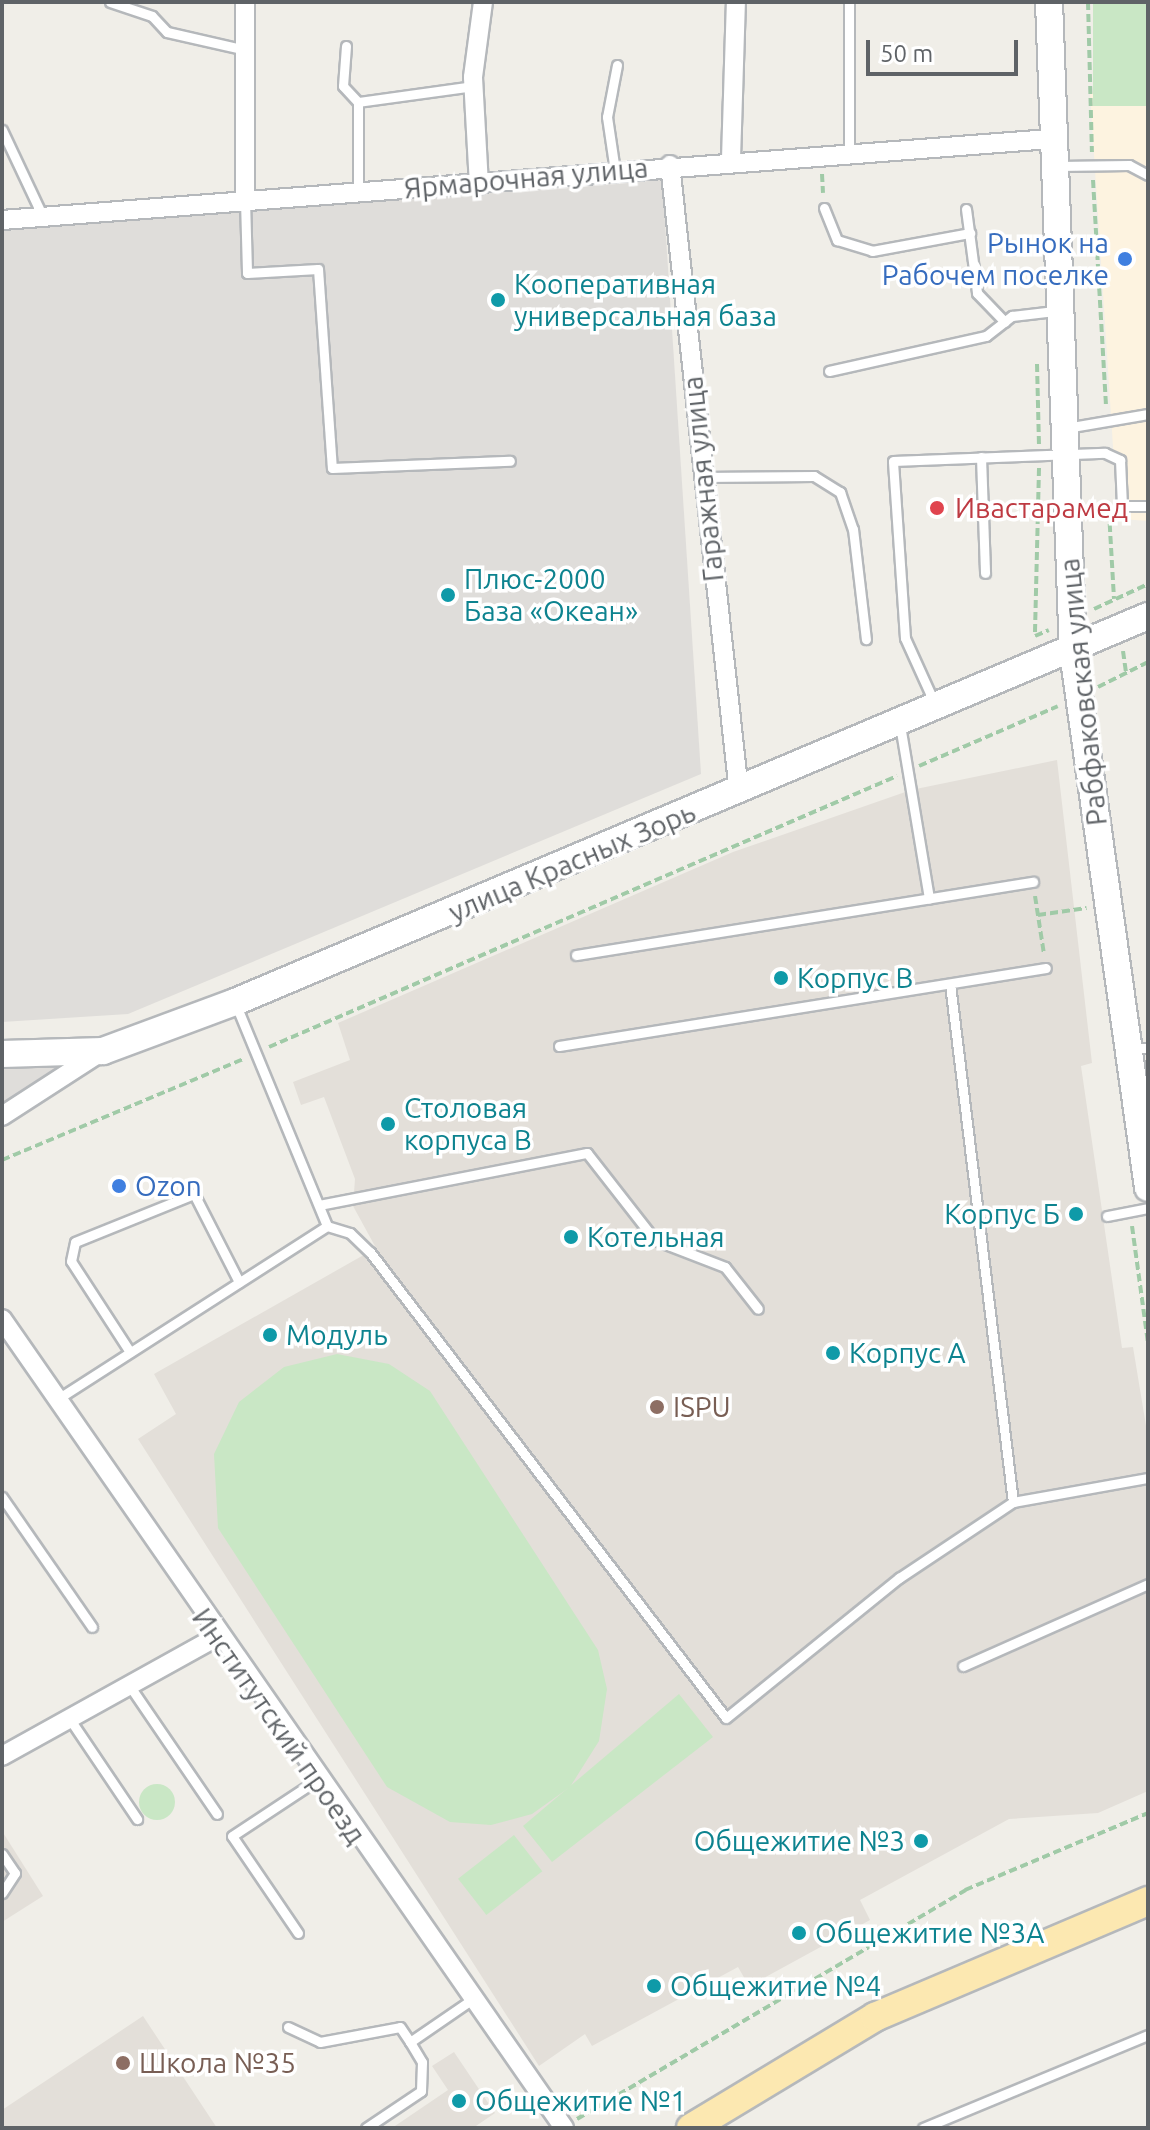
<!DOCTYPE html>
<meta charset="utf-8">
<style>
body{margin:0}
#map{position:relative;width:1150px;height:2130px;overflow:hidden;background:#f0eee8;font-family:Ubuntu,sans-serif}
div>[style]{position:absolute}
.commercial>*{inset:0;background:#fdf3e0}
.industrial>*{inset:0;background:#dfddda}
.education>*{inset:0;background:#e3dfd9}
.green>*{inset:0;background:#c9e7c5;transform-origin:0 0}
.round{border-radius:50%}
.path>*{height:4px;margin-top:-2px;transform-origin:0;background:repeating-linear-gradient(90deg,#a0caa7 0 8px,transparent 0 12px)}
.roads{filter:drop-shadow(2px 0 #b5b8bb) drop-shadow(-2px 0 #b5b8bb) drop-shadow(0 2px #b5b8bb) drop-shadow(0 -2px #b5b8bb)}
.lane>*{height:9px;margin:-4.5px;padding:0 4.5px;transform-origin:4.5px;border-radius:4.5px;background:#fff}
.street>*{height:18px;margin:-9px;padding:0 9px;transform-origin:9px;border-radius:9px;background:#fff}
.secondary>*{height:26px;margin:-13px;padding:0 13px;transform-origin:13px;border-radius:13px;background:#fff}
.primary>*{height:28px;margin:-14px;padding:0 14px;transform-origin:14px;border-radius:14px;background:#fce8b1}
.dots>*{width:22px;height:22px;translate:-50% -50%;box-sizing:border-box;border:4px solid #fff;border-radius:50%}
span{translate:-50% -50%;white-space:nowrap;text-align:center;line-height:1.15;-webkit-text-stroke:7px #fff;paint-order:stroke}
.street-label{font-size:28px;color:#5f6367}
.shop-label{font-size:28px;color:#366cbe}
.right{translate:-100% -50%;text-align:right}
.left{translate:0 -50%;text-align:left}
.culture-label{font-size:28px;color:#0d838f}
.health-label{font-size:28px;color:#be3a42}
.education-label{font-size:28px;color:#785e54}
.frame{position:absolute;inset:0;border:4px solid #5f6367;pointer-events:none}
.scale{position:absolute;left:866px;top:40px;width:152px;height:36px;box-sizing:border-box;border:4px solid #5f6367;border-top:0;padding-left:10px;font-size:24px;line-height:28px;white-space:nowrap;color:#5f6367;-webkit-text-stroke:6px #fff;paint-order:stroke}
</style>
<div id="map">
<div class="commercial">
<div style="clip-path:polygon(1148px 82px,1148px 521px,1122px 519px,1117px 508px,1090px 93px)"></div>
</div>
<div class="industrial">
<div style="clip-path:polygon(662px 176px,701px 774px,128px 1014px,2px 1022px,2px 231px)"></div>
<div style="clip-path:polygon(97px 1053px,2px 1114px,2px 1056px)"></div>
</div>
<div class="education">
<div style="clip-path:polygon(1057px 760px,1092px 1063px,1081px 1066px,1122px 1348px,1133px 1347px,1148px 1438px,1148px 1791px,1098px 1813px,1009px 1819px,860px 1900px,870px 1920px,749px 1986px,738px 1967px,592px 2046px,585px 2034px,539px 2066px,138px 1439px,176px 1414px,154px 1374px,376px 1248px,353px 1206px,355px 1179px,324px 1097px,301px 1105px,293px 1082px,350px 1060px,338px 1023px,733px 852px,911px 790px)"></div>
<div style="clip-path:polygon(2px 1831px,43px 1896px,2px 1922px)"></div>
<div style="clip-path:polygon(143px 2016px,217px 2128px,2px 2128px,2px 2110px)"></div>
<div style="clip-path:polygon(454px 2052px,495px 2113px,473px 2128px,392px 2128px,448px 2090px,432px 2066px)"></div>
</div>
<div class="green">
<div style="left:1093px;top:2px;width:55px;height:104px"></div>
<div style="clip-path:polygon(337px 1354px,389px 1364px,430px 1391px,598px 1650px,607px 1689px,599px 1741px,570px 1787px,532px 1814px,491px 1825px,450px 1822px,387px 1787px,218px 1528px,214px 1454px,239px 1402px,284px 1367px)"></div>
<div style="clip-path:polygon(679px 1694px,713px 1737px,552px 1862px,523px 1826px)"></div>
<div class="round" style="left:139px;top:1784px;width:36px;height:36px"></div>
<div style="left:514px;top:1835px;width:46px;height:71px;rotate:52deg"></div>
</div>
<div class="path">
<div style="left:1088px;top:2px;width:150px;rotate:88.5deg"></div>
<div style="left:822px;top:174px;width:19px;rotate:87deg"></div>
<div style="left:1093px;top:180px;width:227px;rotate:86.7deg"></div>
<div style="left:1037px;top:364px;width:80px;rotate:88.6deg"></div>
<div style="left:1039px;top:468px;width:168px;rotate:91.4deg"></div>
<div style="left:1035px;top:636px;width:15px;rotate:-23deg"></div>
<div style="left:1109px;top:512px;width:87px;rotate:86.7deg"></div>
<div style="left:1094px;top:609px;width:60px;rotate:-24.8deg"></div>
<div style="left:1123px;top:651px;width:22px;rotate:82deg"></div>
<div style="left:1098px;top:687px;width:56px;rotate:-26.6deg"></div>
<div style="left:919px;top:766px;width:151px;rotate:-23.3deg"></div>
<div style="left:1035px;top:896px;width:59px;rotate:81.2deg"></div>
<div style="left:1038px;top:915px;width:49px;rotate:-8.1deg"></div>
<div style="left:269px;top:1047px;width:684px;rotate:-23.34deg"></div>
<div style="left:2px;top:1160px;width:261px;rotate:-22.7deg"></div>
<div style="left:1132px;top:1226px;width:118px;rotate:82.2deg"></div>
<div style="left:577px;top:2119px;width:451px;rotate:-30.5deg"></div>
<div style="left:965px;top:1890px;width:199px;rotate:-22.8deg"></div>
</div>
<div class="roads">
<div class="lane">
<div style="left:110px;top:2px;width:44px;rotate:18.4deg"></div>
<div style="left:152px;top:16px;width:22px;rotate:47deg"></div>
<div style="left:167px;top:32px;width:77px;rotate:12.8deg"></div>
<div style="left:346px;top:46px;width:40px;rotate:94.3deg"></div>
<div style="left:343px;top:86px;width:22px;rotate:47deg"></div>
<div style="left:358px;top:102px;width:91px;rotate:90deg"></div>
<div style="left:358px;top:102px;width:116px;rotate:-7.9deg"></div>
<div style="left:2px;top:130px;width:96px;rotate:64.8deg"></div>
<div style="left:849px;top:152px;width:150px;rotate:-90deg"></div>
<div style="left:1058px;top:166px;width:71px;rotate:-0.8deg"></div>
<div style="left:1129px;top:165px;width:21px;rotate:28deg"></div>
<div style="left:615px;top:171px;width:55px;rotate:-98.4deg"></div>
<div style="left:607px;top:117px;width:53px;rotate:-79.1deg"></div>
<div style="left:245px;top:200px;width:73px;rotate:88.4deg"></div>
<div style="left:247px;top:273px;width:71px;rotate:-3.2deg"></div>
<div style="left:318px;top:269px;width:199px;rotate:86deg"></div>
<div style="left:332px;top:468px;width:178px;rotate:-2.3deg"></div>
<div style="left:824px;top:208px;width:35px;rotate:68deg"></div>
<div style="left:837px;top:240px;width:37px;rotate:17deg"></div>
<div style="left:872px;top:251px;width:100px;rotate:-10.4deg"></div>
<div style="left:966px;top:209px;width:85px;rotate:82.5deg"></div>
<div style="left:977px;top:293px;width:40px;rotate:46deg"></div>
<div style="left:829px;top:371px;width:161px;rotate:-12.6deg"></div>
<div style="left:986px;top:336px;width:33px;rotate:-38deg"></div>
<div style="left:1012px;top:316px;width:43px;rotate:-6.6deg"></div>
<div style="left:1066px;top:428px;width:83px;rotate:-9.7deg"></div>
<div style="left:981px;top:457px;width:116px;rotate:88deg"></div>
<div style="left:702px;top:477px;width:112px;rotate:-0.5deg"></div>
<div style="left:814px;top:476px;width:31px;rotate:32deg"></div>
<div style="left:840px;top:492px;width:39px;rotate:71deg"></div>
<div style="left:853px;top:529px;width:111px;rotate:83.3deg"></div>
<div style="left:934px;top:702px;width:70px;rotate:-114.4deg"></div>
<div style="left:905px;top:638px;width:177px;rotate:-93.9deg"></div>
<div style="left:893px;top:461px;width:212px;rotate:-2.2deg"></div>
<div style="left:1105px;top:453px;width:17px;rotate:25deg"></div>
<div style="left:1120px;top:460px;width:46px;rotate:87.5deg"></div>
<div style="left:1122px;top:506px;width:26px"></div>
<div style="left:900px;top:725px;width:176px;rotate:80.5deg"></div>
<div style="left:576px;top:955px;width:463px;rotate:-9.1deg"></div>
<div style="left:950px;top:984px;width:522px;rotate:83.07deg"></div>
<div style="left:236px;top:1005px;width:239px;rotate:67.6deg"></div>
<div style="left:327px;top:1226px;width:24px;rotate:17deg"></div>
<div style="left:350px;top:1233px;width:28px;rotate:44deg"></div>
<div style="left:370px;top:1252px;width:586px;rotate:52.62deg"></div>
<div style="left:726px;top:1718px;width:223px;rotate:-39deg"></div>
<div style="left:899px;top:1578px;width:137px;rotate:-33.7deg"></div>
<div style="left:1013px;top:1502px;width:137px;rotate:-10.1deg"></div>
<div style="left:559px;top:1046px;width:493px;rotate:-9.1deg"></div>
<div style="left:1131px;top:1048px;width:17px"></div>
<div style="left:319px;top:1205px;width:273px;rotate:-11deg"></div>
<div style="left:587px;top:1153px;width:110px;rotate:52deg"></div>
<div style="left:655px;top:1240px;width:75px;rotate:21.1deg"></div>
<div style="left:725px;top:1267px;width:53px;rotate:51.8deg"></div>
<div style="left:1107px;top:1216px;width:42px;rotate:-11deg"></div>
<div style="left:130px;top:1352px;width:108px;rotate:-123deg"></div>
<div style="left:71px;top:1261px;width:19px;rotate:-78deg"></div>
<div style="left:75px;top:1242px;width:128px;rotate:-22deg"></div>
<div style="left:194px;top:1194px;width:99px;rotate:62.9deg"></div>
<div style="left:56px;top:1400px;width:322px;rotate:-32.7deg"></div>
<div style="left:2px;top:1497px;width:158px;rotate:55.3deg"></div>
<div style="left:963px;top:1666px;width:202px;rotate:-23.9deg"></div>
<div style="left:129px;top:1685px;width:156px;rotate:55.7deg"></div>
<div style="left:69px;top:1718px;width:122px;rotate:56deg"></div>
<div style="left:2px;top:1854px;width:23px;rotate:56deg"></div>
<div style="left:15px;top:1873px;width:24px;rotate:123deg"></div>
<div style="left:298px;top:1933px;width:117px;rotate:-124.2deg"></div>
<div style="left:232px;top:1836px;width:102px;rotate:-33.4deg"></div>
<div style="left:288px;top:2027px;width:35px;rotate:25deg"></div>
<div style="left:320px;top:2042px;width:81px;rotate:-10.6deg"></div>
<div style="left:400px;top:2027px;width:18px;rotate:56deg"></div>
<div style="left:366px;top:2128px;width:66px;rotate:-33.9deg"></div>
<div style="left:421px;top:2091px;width:29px;rotate:-88deg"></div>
<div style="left:422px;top:2062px;width:23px;rotate:-121deg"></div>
<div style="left:410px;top:2042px;width:74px;rotate:-34.5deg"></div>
<div style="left:923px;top:2128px;width:243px;rotate:-22.5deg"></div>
</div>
<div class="street">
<div style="left:731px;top:159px;width:157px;rotate:-88.2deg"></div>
<div style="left:670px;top:165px;width:631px;rotate:83.72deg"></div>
<div style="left:479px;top:185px;width:108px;rotate:-93.2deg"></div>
<div style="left:473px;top:77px;width:76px;rotate:-82.4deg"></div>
<div style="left:245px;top:200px;width:198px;rotate:-90deg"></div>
<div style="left:2px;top:220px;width:1051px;rotate:-4.42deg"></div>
<div style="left:2px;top:1116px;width:118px;rotate:-32.9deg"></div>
<div style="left:2px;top:1319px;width:985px;rotate:55.21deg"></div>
<div style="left:2px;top:1756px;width:246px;rotate:-29deg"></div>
</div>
<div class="secondary">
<div style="left:1049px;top:2px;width:650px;rotate:87.89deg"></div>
<div style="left:1073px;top:652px;width:541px;rotate:82.03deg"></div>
<div style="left:2px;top:1054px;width:101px;rotate:-1.7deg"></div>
<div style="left:103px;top:1051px;width:141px;rotate:-20.4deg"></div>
<div style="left:235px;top:1002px;width:991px;rotate:-22.92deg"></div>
</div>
<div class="primary">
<div style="left:691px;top:2128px;width:215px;rotate:-31.1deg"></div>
<div style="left:875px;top:2017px;width:297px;rotate:-23deg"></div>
</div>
</div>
<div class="dots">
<div style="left:1125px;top:259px;background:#3f7fe0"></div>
<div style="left:498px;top:300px;background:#0f9aa8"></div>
<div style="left:937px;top:508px;background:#e0444e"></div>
<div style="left:448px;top:595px;background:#0f9aa8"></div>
<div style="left:781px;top:978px;background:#0f9aa8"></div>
<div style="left:388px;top:1124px;background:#0f9aa8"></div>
<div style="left:119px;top:1186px;background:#3f7fe0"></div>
<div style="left:1076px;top:1214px;background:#0f9aa8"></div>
<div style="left:571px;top:1237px;background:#0f9aa8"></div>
<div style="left:270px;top:1335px;background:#0f9aa8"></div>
<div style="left:833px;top:1353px;background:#0f9aa8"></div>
<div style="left:657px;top:1407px;background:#8d6e63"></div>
<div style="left:921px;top:1841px;background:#0f9aa8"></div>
<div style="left:799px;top:1933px;background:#0f9aa8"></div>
<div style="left:654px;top:1986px;background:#0f9aa8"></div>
<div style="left:123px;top:2063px;background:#8d6e63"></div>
<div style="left:459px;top:2101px;background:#0f9aa8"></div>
</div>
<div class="street-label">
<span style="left:526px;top:178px;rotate:-5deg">Ярмарочная улица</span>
<span style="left:703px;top:479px;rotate:-96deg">Гаражная улица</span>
<span style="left:1083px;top:692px;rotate:-96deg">Рабфаковская улица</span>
<span style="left:572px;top:862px;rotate:-23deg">улица Красных Зорь</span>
<span style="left:279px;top:1726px;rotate:55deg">Институтский проезд</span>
</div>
<div class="shop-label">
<span class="right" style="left:1109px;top:259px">Рынок на<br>Рабочем поселке</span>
<span class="left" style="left:135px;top:1186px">Ozon</span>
</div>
<div class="culture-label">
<span class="left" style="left:514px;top:300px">Кооперативная<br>универсальная база</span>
<span class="left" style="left:464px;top:595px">Плюс-2000<br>База «Океан»</span>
<span class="left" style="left:797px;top:978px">Корпус В</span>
<span class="left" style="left:404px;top:1124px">Столовая<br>корпуса В</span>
<span class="right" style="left:1060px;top:1214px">Корпус Б</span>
<span class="left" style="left:587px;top:1237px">Котельная</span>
<span class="left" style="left:286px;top:1335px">Модуль</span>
<span class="left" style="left:849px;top:1353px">Корпус А</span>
<span class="right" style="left:905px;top:1841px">Общежитие №3</span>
<span class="left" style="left:815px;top:1933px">Общежитие №3А</span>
<span class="left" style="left:670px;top:1986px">Общежитие №4</span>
<span class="left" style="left:475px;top:2101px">Общежитие №1</span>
</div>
<div class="health-label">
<span class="left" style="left:955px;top:508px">Ивастарамед</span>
</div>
<div class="education-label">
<span class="left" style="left:673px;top:1407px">ISPU</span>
<span class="left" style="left:139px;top:2063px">Школа №35</span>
</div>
<div class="frame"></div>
<div class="scale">50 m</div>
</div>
